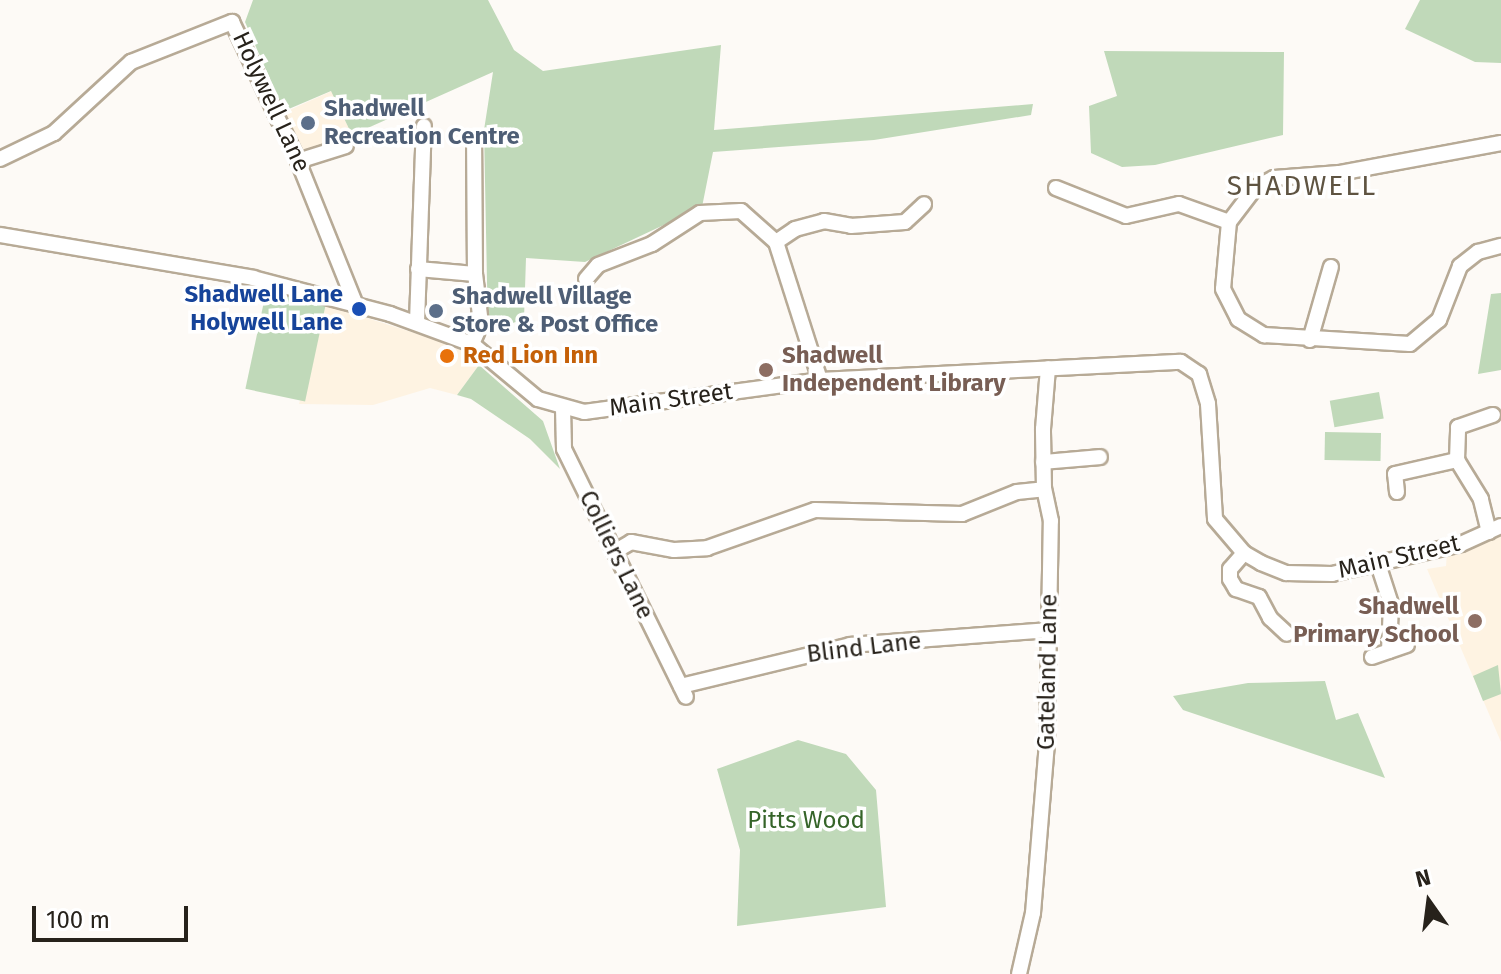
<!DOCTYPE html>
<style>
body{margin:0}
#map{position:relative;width:1501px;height:974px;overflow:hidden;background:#fdfaf6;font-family:"Fira Sans",sans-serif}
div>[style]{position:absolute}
.built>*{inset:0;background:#fef3e2;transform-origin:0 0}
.green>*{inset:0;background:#c0d9b9;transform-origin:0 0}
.roads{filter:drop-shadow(2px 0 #b7aa96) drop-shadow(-2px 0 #b7aa96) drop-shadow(0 2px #b7aa96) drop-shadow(0 -2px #b7aa96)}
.minor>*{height:14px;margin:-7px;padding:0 7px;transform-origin:7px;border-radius:7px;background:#fff}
.dots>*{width:22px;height:22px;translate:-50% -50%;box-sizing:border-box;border:4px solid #fff;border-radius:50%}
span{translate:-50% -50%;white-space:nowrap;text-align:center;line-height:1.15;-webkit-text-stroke:7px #fff;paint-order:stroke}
.street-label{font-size:24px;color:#27221b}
.service-label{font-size:24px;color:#4e5e75;font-weight:700}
.left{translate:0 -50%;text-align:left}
.transit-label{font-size:24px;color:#164399;font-weight:700}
.right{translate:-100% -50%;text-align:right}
.food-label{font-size:24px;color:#c56008;font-weight:700}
.education-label{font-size:24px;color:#785e54;font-weight:700}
.park-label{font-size:24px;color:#356429}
.quarter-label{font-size:28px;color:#5f5442;letter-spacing:2px}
.north{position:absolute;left:1389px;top:862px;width:80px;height:80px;-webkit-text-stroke:6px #fff;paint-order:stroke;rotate:346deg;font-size:22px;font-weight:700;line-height:32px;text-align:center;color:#27221b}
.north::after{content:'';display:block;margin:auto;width:28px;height:36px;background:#27221b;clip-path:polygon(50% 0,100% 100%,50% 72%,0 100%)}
.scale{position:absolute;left:32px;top:906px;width:156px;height:36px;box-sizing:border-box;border:4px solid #27221b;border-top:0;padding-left:10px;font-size:24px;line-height:28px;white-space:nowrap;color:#27221b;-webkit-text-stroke:6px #fff;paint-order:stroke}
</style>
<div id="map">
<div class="built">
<div style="left:332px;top:91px;width:48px;height:52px;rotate:66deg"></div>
<div style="clip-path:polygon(326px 305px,465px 349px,479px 365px,457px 395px,430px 388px,373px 405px,299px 404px)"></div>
<div style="clip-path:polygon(1501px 534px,1501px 742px,1427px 569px,1446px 566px,1447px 553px)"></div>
</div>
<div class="green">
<div style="clip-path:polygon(253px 0,488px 0,514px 50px,543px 71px,721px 45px,714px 130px,1033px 104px,1031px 115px,874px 140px,713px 152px,702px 207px,585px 262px,526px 258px,524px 319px,488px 332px,484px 130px,493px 72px,352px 135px,331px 91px,284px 111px,245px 22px)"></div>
<div style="clip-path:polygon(1420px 0,1501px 0,1501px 63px,1475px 62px,1405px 29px)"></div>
<div style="clip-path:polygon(1104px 51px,1284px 52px,1283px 135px,1155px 165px,1122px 167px,1091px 153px,1089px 106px,1117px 96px)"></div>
<div style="left:266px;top:292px;width:61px;height:99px;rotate:12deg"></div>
<div style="clip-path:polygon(1501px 293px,1501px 370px,1478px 374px,1491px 294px)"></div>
<div style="clip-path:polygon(479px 365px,543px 421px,560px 469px,530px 439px,471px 399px,457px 395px)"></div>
<div style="left:1379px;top:392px;width:27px;height:50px;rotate:80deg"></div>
<div style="left:1325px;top:432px;width:56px;height:28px;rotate:1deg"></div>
<div style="clip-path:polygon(1498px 665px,1501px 694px,1483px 701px,1473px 676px)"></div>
<div style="clip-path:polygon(1325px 681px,1336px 720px,1358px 713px,1385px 778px,1183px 710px,1173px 696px,1248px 683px)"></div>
<div style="clip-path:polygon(798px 740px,846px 754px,876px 790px,886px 907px,737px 926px,740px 850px,717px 769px)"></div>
</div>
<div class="roads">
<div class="minor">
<div style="left:1501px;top:143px;width:165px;rotate:169.5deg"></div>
<div style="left:1339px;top:173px;width:65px;rotate:175.6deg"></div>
<div style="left:1274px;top:178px;width:21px;rotate:152deg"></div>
<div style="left:1255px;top:188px;width:43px;rotate:127.4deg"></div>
<div style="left:1229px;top:222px;width:67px;rotate:95.1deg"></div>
<div style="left:1223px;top:289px;width:34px;rotate:63deg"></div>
<div style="left:1238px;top:319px;width:31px;rotate:32deg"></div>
<div style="left:1264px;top:335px;width:146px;rotate:3.5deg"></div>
<div style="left:1410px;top:344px;width:38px;rotate:-40deg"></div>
<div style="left:1439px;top:320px;width:58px;rotate:-68.7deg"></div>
<div style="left:1460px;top:266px;width:23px;rotate:-38deg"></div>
<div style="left:1478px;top:252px;width:24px;rotate:-15deg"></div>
<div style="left:0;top:159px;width:60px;rotate:-25.7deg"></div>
<div style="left:54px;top:133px;width:105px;rotate:-42.7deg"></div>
<div style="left:131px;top:62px;width:109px;rotate:-21.6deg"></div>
<div style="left:232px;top:22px;width:154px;rotate:64.6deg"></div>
<div style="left:298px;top:161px;width:155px;rotate:68.1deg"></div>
<div style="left:298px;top:161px;width:50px;rotate:-17.4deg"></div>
<div style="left:1056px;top:188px;width:75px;rotate:21.8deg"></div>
<div style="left:1126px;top:216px;width:54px;rotate:-12.8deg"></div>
<div style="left:1179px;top:204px;width:53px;rotate:19.8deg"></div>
<div style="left:0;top:235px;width:257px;rotate:9.6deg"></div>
<div style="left:253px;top:278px;width:142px;rotate:14.7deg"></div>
<div style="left:390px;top:314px;width:87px;rotate:20.1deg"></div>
<div style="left:472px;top:344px;width:86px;rotate:39.8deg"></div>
<div style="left:538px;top:399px;width:48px;rotate:15.8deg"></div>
<div style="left:584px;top:412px;width:238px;rotate:-7.7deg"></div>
<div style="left:820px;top:380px;width:361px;rotate:-2.9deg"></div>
<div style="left:1181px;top:362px;width:22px;rotate:34deg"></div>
<div style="left:1199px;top:374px;width:31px;rotate:73deg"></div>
<div style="left:1208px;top:404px;width:115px;rotate:86.5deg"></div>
<div style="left:1215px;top:519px;width:45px;rotate:49.5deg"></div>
<div style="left:1244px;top:553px;width:20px;rotate:30deg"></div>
<div style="left:1261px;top:563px;width:27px;rotate:22deg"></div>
<div style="left:1286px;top:573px;width:46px;rotate:1.2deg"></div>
<div style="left:1332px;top:574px;width:132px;rotate:-13.1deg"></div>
<div style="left:1461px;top:544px;width:44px;rotate:-24.2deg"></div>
<div style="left:776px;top:242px;width:23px;rotate:-34deg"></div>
<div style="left:795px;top:229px;width:30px;rotate:-15deg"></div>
<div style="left:824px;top:221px;width:27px;rotate:10deg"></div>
<div style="left:851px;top:226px;width:54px;rotate:-4.2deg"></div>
<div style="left:905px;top:222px;width:26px;rotate:-43deg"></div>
<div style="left:418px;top:269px;width:57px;rotate:5deg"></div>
<div style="left:586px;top:279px;width:18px;rotate:-49deg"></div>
<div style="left:598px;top:265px;width:58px;rotate:-21.3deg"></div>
<div style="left:652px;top:244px;width:57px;rotate:-32.9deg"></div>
<div style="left:700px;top:213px;width:41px;rotate:-2.8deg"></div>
<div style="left:741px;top:211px;width:47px;rotate:41.5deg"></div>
<div style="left:776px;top:242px;width:145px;rotate:72.3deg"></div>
<div style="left:417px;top:322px;width:196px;rotate:-88deg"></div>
<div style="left:1310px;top:340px;width:76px;rotate:-74deg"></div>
<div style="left:472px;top:344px;width:22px;rotate:-66deg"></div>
<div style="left:481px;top:324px;width:50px;rotate:-96.8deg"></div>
<div style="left:475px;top:274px;width:129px;rotate:-90.4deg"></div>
<div style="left:563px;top:408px;width:41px;rotate:88.6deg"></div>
<div style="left:564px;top:449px;width:276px;rotate:63.8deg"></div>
<div style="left:1043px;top:462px;width:57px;rotate:-5deg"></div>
<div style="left:1397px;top:492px;width:18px;rotate:-96deg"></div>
<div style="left:1395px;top:474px;width:64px;rotate:-12.7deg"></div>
<div style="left:1489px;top:532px;width:34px;rotate:-104deg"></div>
<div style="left:1481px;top:499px;width:46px;rotate:-121.6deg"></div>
<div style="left:1457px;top:460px;width:33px;rotate:-88deg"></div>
<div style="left:1458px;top:427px;width:37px;rotate:-19deg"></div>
<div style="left:614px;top:552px;width:20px;rotate:-30deg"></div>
<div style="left:631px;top:542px;width:44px;rotate:10.5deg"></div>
<div style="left:674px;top:550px;width:33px;rotate:-3deg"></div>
<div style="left:707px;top:548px;width:114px;rotate:-19.4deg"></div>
<div style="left:815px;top:510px;width:147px;rotate:1.6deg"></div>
<div style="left:962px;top:514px;width:59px;rotate:-21.8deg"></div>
<div style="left:1017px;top:492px;width:27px;rotate:-6deg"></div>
<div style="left:1244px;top:553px;width:21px;rotate:131deg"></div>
<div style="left:1230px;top:569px;width:10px;rotate:90deg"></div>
<div style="left:1230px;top:579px;width:12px;rotate:59deg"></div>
<div style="left:1236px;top:589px;width:24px;rotate:19deg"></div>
<div style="left:1259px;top:597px;width:24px;rotate:62deg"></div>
<div style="left:1270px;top:618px;width:23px;rotate:43deg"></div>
<div style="left:1379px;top:567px;width:40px;rotate:72deg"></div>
<div style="left:1391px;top:605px;width:46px;rotate:92.5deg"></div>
<div style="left:1372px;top:657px;width:37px;rotate:-19deg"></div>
<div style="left:681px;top:686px;width:174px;rotate:-13.6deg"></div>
<div style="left:850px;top:645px;width:200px;rotate:-4.3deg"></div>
<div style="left:1019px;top:974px;width:63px;rotate:-77.1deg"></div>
<div style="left:1033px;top:913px;width:172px;rotate:-85.3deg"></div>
<div style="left:1047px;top:742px;width:221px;rotate:-89deg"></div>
<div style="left:1051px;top:521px;width:33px;rotate:-102deg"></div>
<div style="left:1044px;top:489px;width:60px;rotate:-91deg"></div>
<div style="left:1043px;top:429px;width:61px;rotate:-85.3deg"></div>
</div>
</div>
<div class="dots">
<div style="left:308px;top:123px;background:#5c6f8a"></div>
<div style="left:359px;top:309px;background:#1a4fb4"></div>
<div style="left:436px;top:311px;background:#5c6f8a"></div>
<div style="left:447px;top:356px;background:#e8710a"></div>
<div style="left:766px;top:370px;background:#8d6e63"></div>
<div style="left:1475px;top:621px;background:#8d6e63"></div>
</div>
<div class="street-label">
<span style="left:271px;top:102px;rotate:65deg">Holywell Lane</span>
<span style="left:671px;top:400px;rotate:-8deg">Main Street</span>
<span style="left:616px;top:555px;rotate:64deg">Colliers Lane</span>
<span style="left:1399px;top:557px;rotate:-13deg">Main Street</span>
<span style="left:864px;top:648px;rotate:-7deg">Blind Lane</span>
<span style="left:1048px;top:672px;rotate:-89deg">Gateland Lane</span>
</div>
<div class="service-label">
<span class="left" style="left:324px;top:123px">Shadwell<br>Recreation Centre</span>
<span class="left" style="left:452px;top:311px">Shadwell Village<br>Store &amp; Post Office</span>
</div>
<div class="transit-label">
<span class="right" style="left:343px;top:309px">Shadwell Lane<br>Holywell Lane</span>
</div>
<div class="food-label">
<span class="left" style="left:463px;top:356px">Red Lion Inn</span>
</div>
<div class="education-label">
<span class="left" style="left:782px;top:370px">Shadwell<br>Independent Library</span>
<span class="right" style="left:1459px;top:621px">Shadwell<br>Primary School</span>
</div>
<div class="park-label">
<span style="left:806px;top:821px">Pitts Wood</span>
</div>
<div class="quarter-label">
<span style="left:1302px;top:186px">SHADWELL</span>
</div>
<div class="north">N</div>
<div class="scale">100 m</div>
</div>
